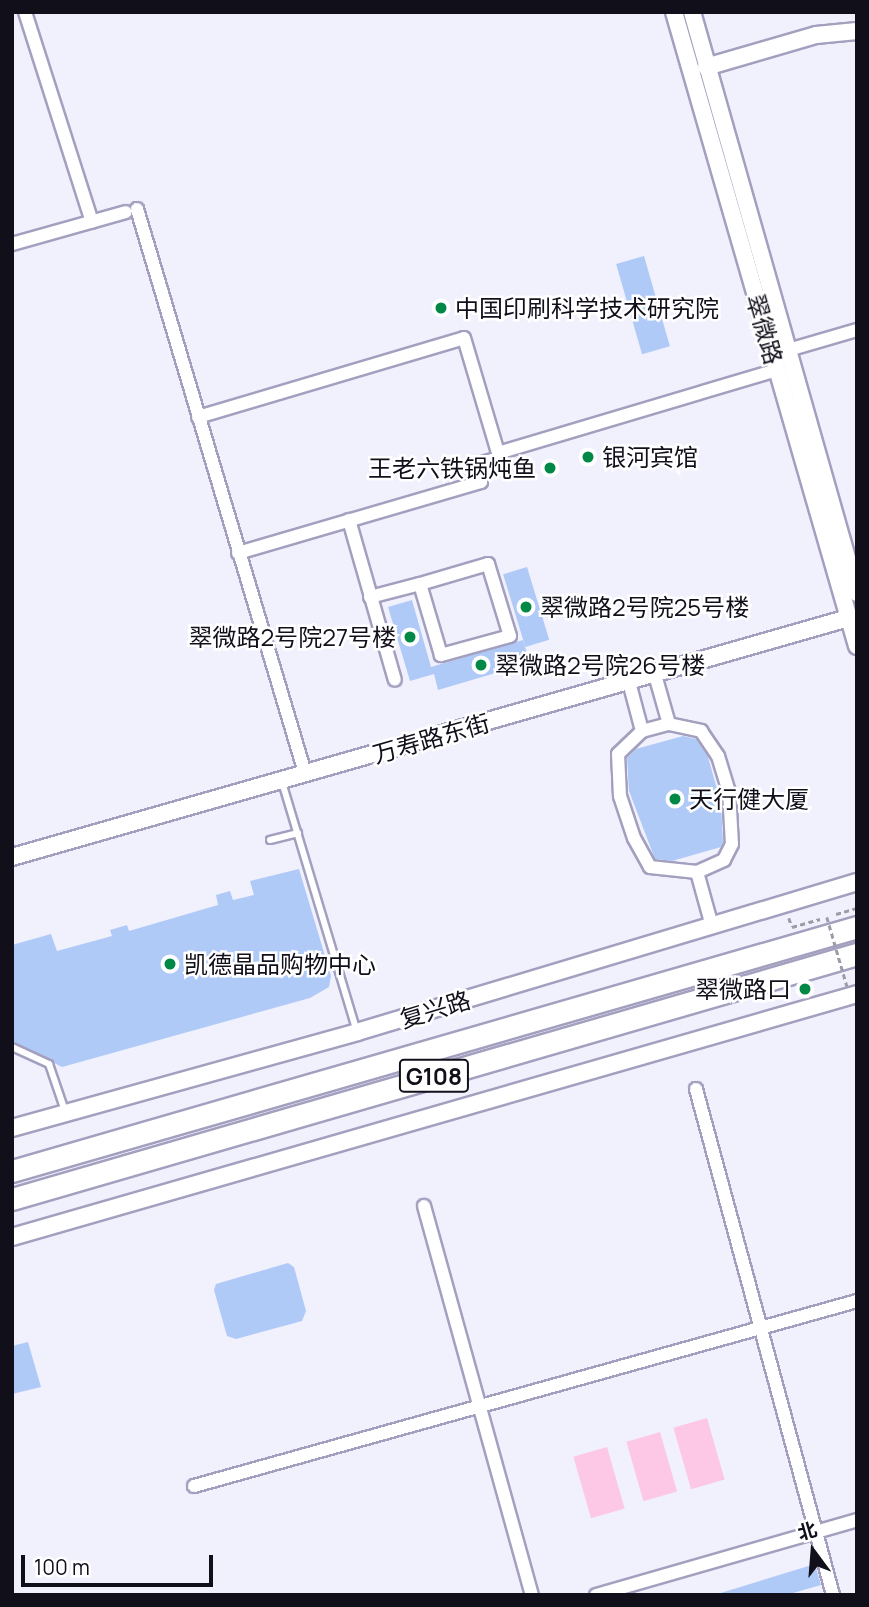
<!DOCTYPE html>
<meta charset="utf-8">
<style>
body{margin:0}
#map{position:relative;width:869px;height:1607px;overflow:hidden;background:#f1f0fd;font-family:Manrope,"Noto Sans SC",sans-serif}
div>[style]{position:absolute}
.green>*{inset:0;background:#fdc8e6;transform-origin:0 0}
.building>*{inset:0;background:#b0caf8;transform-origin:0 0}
.path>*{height:2.5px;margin-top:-1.25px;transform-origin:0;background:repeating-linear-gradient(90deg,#9c9ba7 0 5px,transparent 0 8.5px)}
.roads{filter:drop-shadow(2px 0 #a3a0bf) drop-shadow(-2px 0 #a3a0bf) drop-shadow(0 2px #a3a0bf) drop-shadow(0 -2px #a3a0bf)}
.lane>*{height:6px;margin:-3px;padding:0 3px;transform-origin:3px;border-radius:3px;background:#fff}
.street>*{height:12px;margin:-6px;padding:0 6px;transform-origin:6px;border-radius:6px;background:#fff}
.secondary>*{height:16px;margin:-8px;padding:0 8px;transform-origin:8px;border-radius:8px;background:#fff}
.highway>*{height:21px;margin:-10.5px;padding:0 10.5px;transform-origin:10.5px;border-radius:10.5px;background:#fff}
.path-bridge>*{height:2.5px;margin-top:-1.25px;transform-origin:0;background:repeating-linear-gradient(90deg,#9c9ba7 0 5px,transparent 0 8.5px)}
.dots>*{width:19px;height:19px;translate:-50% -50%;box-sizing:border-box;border:4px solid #fff;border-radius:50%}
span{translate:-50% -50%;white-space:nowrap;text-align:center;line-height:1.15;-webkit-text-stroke:5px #fff;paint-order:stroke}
.shield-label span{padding:2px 5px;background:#fff;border:2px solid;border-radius:5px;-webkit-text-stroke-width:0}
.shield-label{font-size:23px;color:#100f1a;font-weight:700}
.poi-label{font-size:24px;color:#100f1a}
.left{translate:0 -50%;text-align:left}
.right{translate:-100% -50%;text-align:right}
.street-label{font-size:24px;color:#100f1a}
.frame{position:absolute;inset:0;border:14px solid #100f1a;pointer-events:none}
.north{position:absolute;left:778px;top:1516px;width:70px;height:70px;-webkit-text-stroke:5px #fff;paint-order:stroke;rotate:344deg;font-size:19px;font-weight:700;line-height:28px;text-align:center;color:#100f1a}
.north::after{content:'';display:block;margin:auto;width:24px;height:32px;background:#100f1a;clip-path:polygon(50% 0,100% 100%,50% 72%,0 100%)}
.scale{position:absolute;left:21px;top:1555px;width:192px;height:32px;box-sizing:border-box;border:4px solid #100f1a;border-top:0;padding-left:9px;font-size:21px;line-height:24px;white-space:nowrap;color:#100f1a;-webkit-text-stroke:5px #fff;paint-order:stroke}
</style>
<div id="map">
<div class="green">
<div style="left:707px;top:1418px;width:64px;height:35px;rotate:74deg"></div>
<div style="left:660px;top:1432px;width:62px;height:35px;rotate:74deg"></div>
<div style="left:607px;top:1447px;width:64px;height:35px;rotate:74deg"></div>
</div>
<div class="building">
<div style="left:644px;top:256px;width:94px;height:29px;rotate:74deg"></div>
<div style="left:527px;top:567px;width:76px;height:25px;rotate:73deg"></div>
<div style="clip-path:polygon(412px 600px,431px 667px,523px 640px,530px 663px,438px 690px,434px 674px,410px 681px,388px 607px)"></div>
<div style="clip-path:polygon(683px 736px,696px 739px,708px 757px,721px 803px,723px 842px,721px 847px,672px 861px,655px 859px,629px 791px,627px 758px,636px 749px)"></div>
<div style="clip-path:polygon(299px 869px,331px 976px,329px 987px,310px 998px,62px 1067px,12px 1041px,12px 945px,51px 934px,57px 951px,112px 936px,110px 930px,127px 925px,129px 931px,218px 905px,216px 895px,230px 891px,233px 900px,254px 895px,250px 881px)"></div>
<div style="clip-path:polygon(288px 1263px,294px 1267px,306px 1311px,302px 1321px,236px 1339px,227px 1336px,214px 1290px,216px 1284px)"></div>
<div style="clip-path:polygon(28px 1342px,41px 1387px,12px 1394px,12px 1346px)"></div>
<div style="clip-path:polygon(815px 1564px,821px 1585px,786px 1595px,714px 1595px)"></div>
</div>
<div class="path">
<div style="left:836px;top:914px;width:22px;rotate:-16deg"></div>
<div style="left:789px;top:918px;width:9px;rotate:72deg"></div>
<div style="left:792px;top:927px;width:29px;rotate:-16deg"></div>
</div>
<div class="roads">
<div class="lane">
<div style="left:282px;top:782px;width:258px;rotate:73.3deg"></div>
<div style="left:270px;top:840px;width:29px;rotate:-14deg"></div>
<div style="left:12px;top:1047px;width:41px;rotate:24.7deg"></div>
<div style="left:49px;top:1064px;width:50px;rotate:71.2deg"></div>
</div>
<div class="street">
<div style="left:25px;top:12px;width:220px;rotate:72.3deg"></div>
<div style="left:137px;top:209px;width:588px;rotate:73.41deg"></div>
<div style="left:12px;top:244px;width:118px;rotate:-15.7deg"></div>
<div style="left:788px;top:350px;width:72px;rotate:-16.2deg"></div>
<div style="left:198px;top:417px;width:277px;rotate:-16.5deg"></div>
<div style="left:464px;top:338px;width:120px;rotate:73.5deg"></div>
<div style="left:498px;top:453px;width:290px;rotate:-16.6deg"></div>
<div style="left:349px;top:520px;width:166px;rotate:74deg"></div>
<div style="left:238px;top:553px;width:253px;rotate:-16.3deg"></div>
<div style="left:481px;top:482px;width:18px;rotate:-106deg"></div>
<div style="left:476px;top:465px;width:17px;rotate:-17deg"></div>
<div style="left:488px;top:564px;width:75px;rotate:73deg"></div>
<div style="left:510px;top:636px;width:72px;rotate:164.6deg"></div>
<div style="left:441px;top:655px;width:74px;rotate:-106.5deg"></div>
<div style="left:420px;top:584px;width:71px;rotate:-16.4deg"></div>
<div style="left:370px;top:597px;width:52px;rotate:-14.6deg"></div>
<div style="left:629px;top:682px;width:51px;rotate:75.1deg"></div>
<div style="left:642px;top:731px;width:28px;rotate:-15deg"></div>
<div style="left:669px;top:724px;width:51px;rotate:-105.9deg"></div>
<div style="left:669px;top:724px;width:33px;rotate:12deg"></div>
<div style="left:701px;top:731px;width:30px;rotate:56deg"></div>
<div style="left:718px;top:756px;width:37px;rotate:73deg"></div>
<div style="left:729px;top:791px;width:53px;rotate:86.8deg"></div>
<div style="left:732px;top:844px;width:18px;rotate:117deg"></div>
<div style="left:724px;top:860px;width:30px;rotate:156deg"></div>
<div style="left:642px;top:731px;width:33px;rotate:136deg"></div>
<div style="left:618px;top:754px;width:42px;rotate:87.3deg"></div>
<div style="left:620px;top:796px;width:44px;rotate:71.6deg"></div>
<div style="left:634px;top:838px;width:33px;rotate:61deg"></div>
<div style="left:650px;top:867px;width:47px;rotate:6.1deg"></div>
<div style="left:697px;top:872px;width:56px;rotate:74.5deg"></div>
<div style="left:696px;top:1089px;width:524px;rotate:74.85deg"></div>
<div style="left:424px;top:1206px;width:404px;rotate:74.5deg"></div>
<div style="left:194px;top:1486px;width:688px;rotate:-15.59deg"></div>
<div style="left:596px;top:1595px;width:272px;rotate:-16deg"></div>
</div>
<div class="secondary">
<div style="left:674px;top:12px;width:660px;rotate:73.9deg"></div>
<div style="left:692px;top:12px;width:604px;rotate:74.15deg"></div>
<div style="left:706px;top:67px;width:115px;rotate:-16.2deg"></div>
<div style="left:816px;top:35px;width:41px;rotate:-5.6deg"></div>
<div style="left:12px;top:857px;width:869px;rotate:-15.95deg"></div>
<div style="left:12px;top:1128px;width:358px;rotate:-15.5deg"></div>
<div style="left:357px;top:1032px;width:522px;rotate:-16.7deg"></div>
<div style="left:12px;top:1237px;width:879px;rotate:-16.04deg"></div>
</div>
<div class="highway">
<div style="left:12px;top:1171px;width:880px;rotate:-16.11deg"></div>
<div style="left:12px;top:1199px;width:880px;rotate:-16.17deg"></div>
</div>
</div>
<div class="path-bridge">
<div style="left:827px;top:917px;width:72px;rotate:73.8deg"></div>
</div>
<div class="dots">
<div style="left:441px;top:308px;background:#008946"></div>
<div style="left:588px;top:457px;background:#008946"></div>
<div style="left:550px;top:468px;background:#008946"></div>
<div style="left:526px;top:607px;background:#008946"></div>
<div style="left:410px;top:637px;background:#008946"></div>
<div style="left:481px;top:665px;background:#008946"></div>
<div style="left:675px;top:799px;background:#008946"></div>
<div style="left:170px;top:964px;background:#008946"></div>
<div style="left:805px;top:989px;background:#008946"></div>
</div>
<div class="shield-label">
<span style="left:434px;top:1076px">G108</span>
</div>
<div class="poi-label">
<span class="left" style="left:455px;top:308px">中国印刷科学技术研究院</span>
<span class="left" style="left:602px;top:457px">银河宾馆</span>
<span class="right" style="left:536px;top:468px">王老六铁锅炖鱼</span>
<span class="left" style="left:540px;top:607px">翠微路2号院25号楼</span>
<span class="right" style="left:396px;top:637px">翠微路2号院27号楼</span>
<span class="left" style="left:495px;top:665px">翠微路2号院26号楼</span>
<span class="left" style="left:689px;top:799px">天行健大厦</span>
<span class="left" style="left:184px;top:964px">凯德晶品购物中心</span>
<span class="right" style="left:791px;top:989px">翠微路口</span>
</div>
<div class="street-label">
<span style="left:765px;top:329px;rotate:74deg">翠微路</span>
<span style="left:431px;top:738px;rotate:-16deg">万寿路东街</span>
<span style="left:435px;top:1009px;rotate:-17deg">复兴路</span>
</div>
<div class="frame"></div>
<div class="north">北</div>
<div class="scale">100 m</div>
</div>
